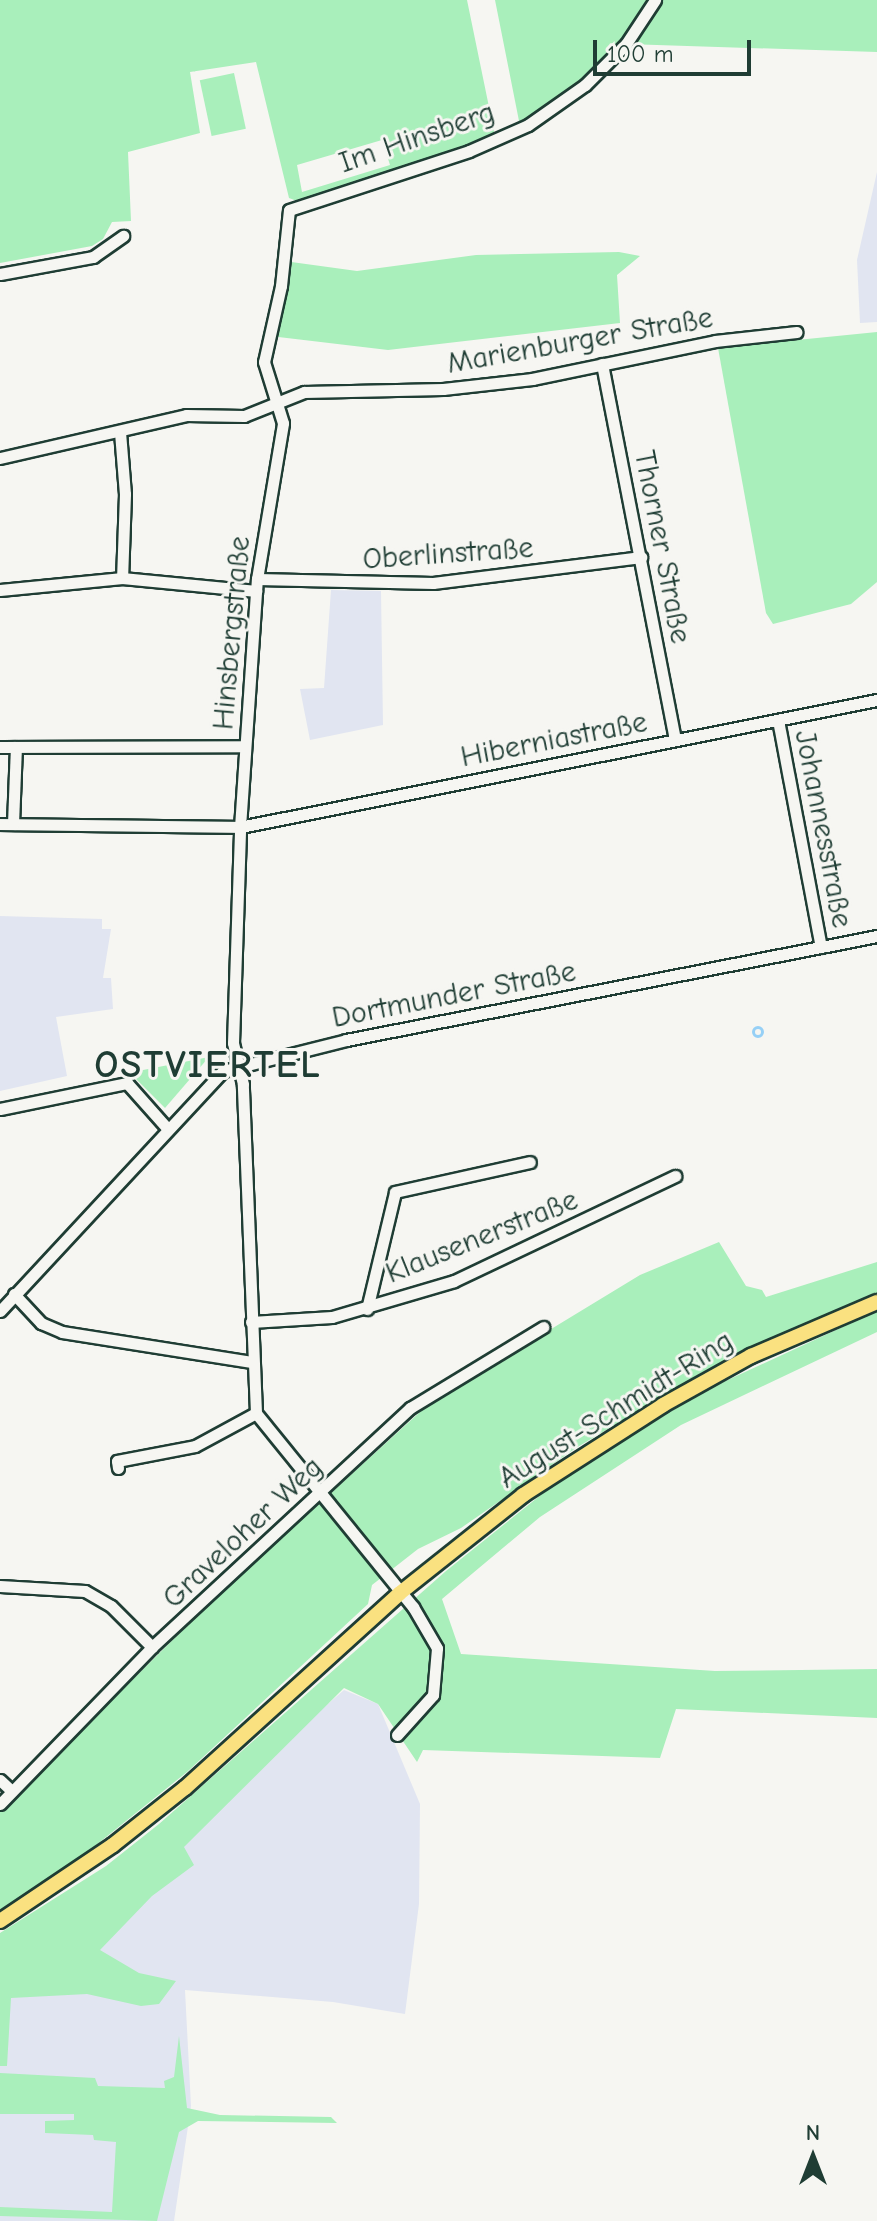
<!DOCTYPE html>
<meta charset="utf-8">
<style>
body{margin:0}
#map{position:relative;width:877px;height:2221px;overflow:hidden;background:#f6f6f2;font-family:"Comic Neue",sans-serif}
div>[style]{position:absolute}
.built>*{inset:0;background:#e1e5f1}
.green>*{inset:0;background:#a9efbb;transform-origin:0 0}
.stream>*{height:3px;margin:-1.5px;padding:0 1.5px;transform-origin:1.5px;border-radius:1.5px;background:#96d0f6}
.stream>.ring{margin:-1.5px;padding:0;box-sizing:content-box;background:none;border:3px solid #96d0f6;border-radius:50%}
.roads{filter:drop-shadow(2px 0 #1f3d34) drop-shadow(-2px 0 #1f3d34) drop-shadow(0 2px #1f3d34) drop-shadow(0 -2px #1f3d34)}
.minor>*{height:11px;margin:-5.5px;padding:0 5.5px;transform-origin:5.5px;border-radius:5.5px;background:#f6f6f2}
.major>*{height:14px;margin:-7px;padding:0 7px;transform-origin:7px;border-radius:7px;background:#fae180}
span{translate:-50% -50%;white-space:nowrap;text-align:center;line-height:1.15;-webkit-text-stroke:6px #f6f6f2;paint-order:stroke}
.street-label{font-size:30px;color:#1f3d34}
.district-label{font-size:38px;color:#1f3d34;font-weight:700;letter-spacing:2px}
.north{position:absolute;left:773px;top:2117px;width:80px;height:80px;-webkit-text-stroke:6px #f6f6f2;paint-order:stroke;rotate:0deg;font-size:22px;font-weight:700;line-height:32px;text-align:center;color:#1f3d34}
.north::after{content:'';display:block;margin:auto;width:28px;height:36px;background:#1f3d34;clip-path:polygon(50% 0,100% 100%,50% 72%,0 100%)}
.scale{position:absolute;left:593px;top:40px;width:158px;height:36px;box-sizing:border-box;border:4px solid #1f3d34;border-top:0;padding-left:10px;font-size:24px;line-height:28px;white-space:nowrap;color:#1f3d34;-webkit-text-stroke:6px #f6f6f2;paint-order:stroke}
</style>
<div id="map">
<div class="built">
<div style="clip-path:polygon(877px 172px,877px 322px,860px 323px,857px 260px)"></div>
<div style="clip-path:polygon(331px 590px,381px 591px,383px 725px,310px 740px,300px 689px,324px 688px)"></div>
<div style="clip-path:polygon(0 916px,102px 919px,102px 929px,111px 929px,103px 978px,111px 978px,113px 1009px,56px 1017px,67px 1076px,0 1091px)"></div>
<div style="clip-path:polygon(344px 1690px,378px 1704px,420px 1804px,419px 1904px,405px 2014px,333px 2002px,185px 1990px,191px 2106px,174px 2221px,0 2221px,0 1949px,171px 1839px)"></div>
</div>
<div class="green">
<div style="clip-path:polygon(evenodd,0 0,467px 0,496px 141px,305px 204px,289px 198px,256px 62px,190px 72px,200px 133px,128px 152px,131px 221px,112px 222px,103px 239px,92px 246px,0 263px,0 0,382px 140px,390px 165px,302px 192px,297px 165px,382px 140px)"></div>
<div style="clip-path:polygon(495px 0,877px 0,877px 52px,626px 44px,585px 85px,520px 126px)"></div>
<div style="left:234px;top:73px;width:57px;height:35px;rotate:78deg"></div>
<div style="clip-path:polygon(619px 252px,640px 256px,617px 275px,620px 323px,388px 350px,270px 336px,284px 261px,357px 271px,476px 255px)"></div>
<div style="clip-path:polygon(877px 332px,877px 582px,851px 604px,773px 624px,766px 613px,718px 348px)"></div>
<div style="clip-path:polygon(209px 1057px,165px 1108px,134px 1077px,133px 1072px)"></div>
<div style="clip-path:polygon(719px 1242px,746px 1286px,762px 1290px,766px 1297px,877px 1262px,877px 1293px,706px 1370px,576px 1448px,461px 1528px,418px 1549px,372px 1585px,368px 1604px,187px 1772px,70px 1866px,0 1911px,0 1811px,211px 1602px,431px 1402px,640px 1275px)"></div>
<div style="clip-path:polygon(877px 1311px,877px 1332px,681px 1425px,540px 1517px,442px 1599px,461px 1654px,715px 1671px,877px 1669px,877px 1718px,676px 1709px,660px 1758px,423px 1750px,417px 1762px,378px 1704px,344px 1688px,184px 1847px,194px 1865px,152px 1896px,100px 1950px,139px 1973px,176px 1981px,159px 2004px,141px 2006px,87px 1994px,11px 1998px,7px 2066px,0 2066px,0 1933px,106px 1866px,159px 1824px,446px 1571px,562px 1478px,706px 1390px)"></div>
<div style="clip-path:polygon(179px 2036px,187px 2108px,220px 2115px,331px 2117px,337px 2123px,198px 2121px,179px 2132px,157px 2221px,0 2216px,0 2207px,112px 2212px,116px 2142px,94px 2140px,93px 2135px,45px 2133px,45px 2121px,74px 2120px,74px 2114px,0 2114px,0 2073px,95px 2078px,98px 2086px,165px 2088px,164px 2081px,174px 2077px)"></div>
</div>
<div class="stream">
<div class="ring" style="left:753.5px;top:1027.5px;width:6px;height:6px"></div>
</div>
<div class="roads">
<div class="minor">
<div style="left:0;top:274px;width:95px;rotate:-10.4deg"></div>
<div style="left:93px;top:257px;width:37px;rotate:-35deg"></div>
<div style="left:602px;top:364px;width:383px;rotate:79deg"></div>
<div style="left:120px;top:432px;width:62px;rotate:85.4deg"></div>
<div style="left:125px;top:494px;width:84px;rotate:92deg"></div>
<div style="left:0;top:458px;width:191px;rotate:-13deg"></div>
<div style="left:186px;top:415px;width:58px;rotate:1deg"></div>
<div style="left:244px;top:416px;width:65px;rotate:-21.8deg"></div>
<div style="left:304px;top:392px;width:139px;rotate:-1.2deg"></div>
<div style="left:443px;top:389px;width:90px;rotate:-6.4deg"></div>
<div style="left:532px;top:379px;width:187px;rotate:-11.7deg"></div>
<div style="left:715px;top:341px;width:82px;rotate:-6.3deg"></div>
<div style="left:257px;top:579px;width:176px;rotate:1.3deg"></div>
<div style="left:433px;top:583px;width:210px;rotate:-7.1deg"></div>
<div style="left:0;top:590px;width:123px;rotate:-5.6deg"></div>
<div style="left:122px;top:578px;width:135px;rotate:5.5deg"></div>
<div style="left:778px;top:720px;width:231px;rotate:79.3deg"></div>
<div style="left:0;top:747px;width:245px;rotate:-0.2deg"></div>
<div style="left:0;top:824px;width:240px;rotate:0.7deg"></div>
<div style="left:240px;top:827px;width:650px;rotate:-11.28deg"></div>
<div style="left:13px;top:824px;width:77px;rotate:-87.8deg"></div>
<div style="left:0;top:1109px;width:130px;rotate:-11.6deg"></div>
<div style="left:127px;top:1083px;width:60px;rotate:48.4deg"></div>
<div style="left:14px;top:1294px;width:40px;rotate:47deg"></div>
<div style="left:41px;top:1323px;width:23px;rotate:23deg"></div>
<div style="left:62px;top:1332px;width:192px;rotate:9deg"></div>
<div style="left:367px;top:1309px;width:120px;rotate:-76.5deg"></div>
<div style="left:395px;top:1192px;width:138px;rotate:-12.5deg"></div>
<div style="left:0;top:1311px;width:328px;rotate:-47.1deg"></div>
<div style="left:223px;top:1071px;width:127px;rotate:-14.1deg"></div>
<div style="left:346px;top:1040px;width:541px;rotate:-11.08deg"></div>
<div style="left:251px;top:1322px;width:81px;rotate:-3.5deg"></div>
<div style="left:332px;top:1317px;width:127px;rotate:-16.4deg"></div>
<div style="left:454px;top:1281px;width:245px;rotate:-25.4deg"></div>
<div style="left:118px;top:1468px;width:7px;rotate:-98deg"></div>
<div style="left:117px;top:1461px;width:79px;rotate:-10.9deg"></div>
<div style="left:195px;top:1446px;width:69px;rotate:-28.4deg"></div>
<div style="left:0;top:1586px;width:85px;rotate:3.4deg"></div>
<div style="left:85px;top:1591px;width:30px;rotate:30deg"></div>
<div style="left:111px;top:1606px;width:58px;rotate:45deg"></div>
<div style="left:397px;top:1735px;width:54px;rotate:-48deg"></div>
<div style="left:433px;top:1695px;width:47px;rotate:-85.1deg"></div>
<div style="left:437px;top:1648px;width:48px;rotate:-120.3deg"></div>
<div style="left:413px;top:1607px;width:250px;rotate:-129deg"></div>
<div style="left:256px;top:1413px;width:329px;rotate:-92.3deg"></div>
<div style="left:243px;top:1084px;width:42px;rotate:-103.7deg"></div>
<div style="left:233px;top:1043px;width:216px;rotate:-88.1deg"></div>
<div style="left:240px;top:827px;width:249px;rotate:-86.1deg"></div>
<div style="left:257px;top:579px;width:158px;rotate:-80.5deg"></div>
<div style="left:283px;top:423px;width:64px;rotate:-107.3deg"></div>
<div style="left:264px;top:362px;width:78px;rotate:-77.4deg"></div>
<div style="left:281px;top:286px;width:76px;rotate:-84deg"></div>
<div style="left:289px;top:210px;width:189px;rotate:-18.1deg"></div>
<div style="left:469px;top:151px;width:64px;rotate:-23.8deg"></div>
<div style="left:528px;top:125px;width:70px;rotate:-35.1deg"></div>
<div style="left:585px;top:85px;width:58px;rotate:-45deg"></div>
<div style="left:626px;top:44px;width:53px;rotate:-56.6deg"></div>
<div style="left:0;top:1780px;width:16px;rotate:43deg"></div>
<div style="left:0;top:1804px;width:219px;rotate:-45.9deg"></div>
<div style="left:152px;top:1647px;width:352px;rotate:-42.8deg"></div>
<div style="left:410px;top:1408px;width:156px;rotate:-31.3deg"></div>
</div>
<div class="major">
<div style="left:0;top:1921px;width:136px;rotate:-33.9deg"></div>
<div style="left:113px;top:1845px;width:92px;rotate:-38.4deg"></div>
<div style="left:185px;top:1788px;width:290px;rotate:-42.2deg"></div>
<div style="left:400px;top:1593px;width:157px;rotate:-38.5deg"></div>
<div style="left:523px;top:1495px;width:166px;rotate:-32.7deg"></div>
<div style="left:663px;top:1405px;width:101px;rotate:-29.1deg"></div>
<div style="left:751px;top:1356px;width:137px;rotate:-23.2deg"></div>
</div>
</div>
<div class="street-label">
<span style="left:417px;top:138px;rotate:-19deg">Im Hinsberg</span>
<span style="left:580px;top:341px;rotate:-10deg">Marienburger Straße</span>
<span style="left:662px;top:547px;rotate:79deg">Thorner Straße</span>
<span style="left:448px;top:554px;rotate:-4deg">Oberlinstraße</span>
<span style="left:232px;top:633px;rotate:-85deg">Hinsbergstraße</span>
<span style="left:554px;top:740px;rotate:-11deg">Hiberniastraße</span>
<span style="left:823px;top:829px;rotate:79deg">Johannesstraße</span>
<span style="left:454px;top:995px;rotate:-11deg">Dortmunder Straße</span>
<span style="left:482px;top:1237px;rotate:-22deg">Klausenerstraße</span>
<span style="left:616px;top:1410px;rotate:-32deg">August-Schmidt-Ring</span>
<span style="left:243px;top:1533px;rotate:-43deg">Graveloher Weg</span>
</div>
<div class="district-label">
<span style="left:208px;top:1066px">OSTVIERTEL</span>
</div>
<div class="north">N</div>
<div class="scale">100 m</div>
</div>
